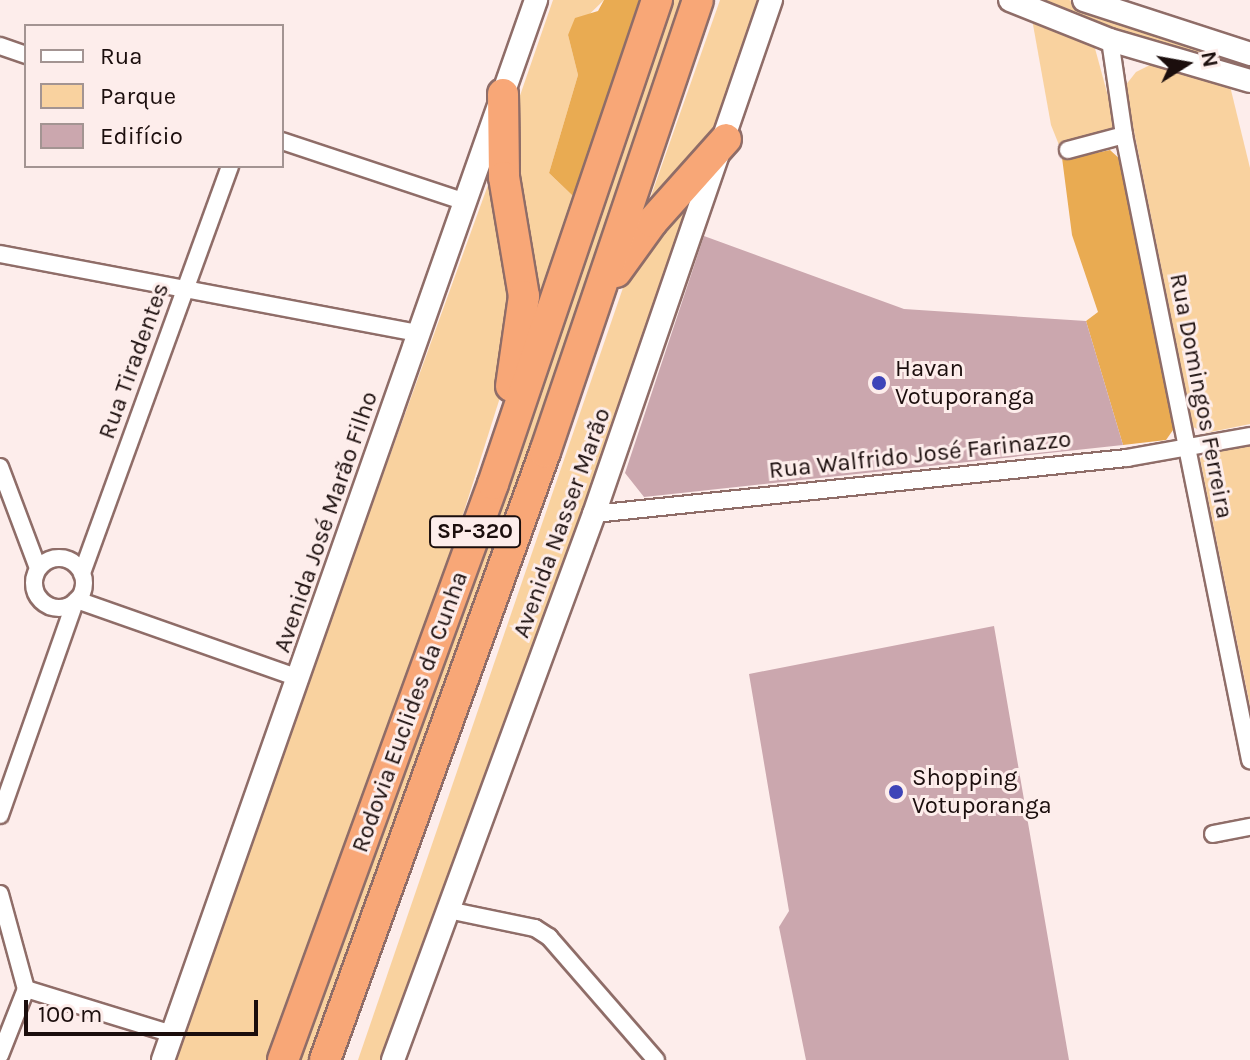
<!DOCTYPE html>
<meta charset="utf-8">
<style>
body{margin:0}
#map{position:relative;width:1250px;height:1060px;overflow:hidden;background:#fdedeb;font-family:Karla,sans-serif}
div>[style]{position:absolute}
.green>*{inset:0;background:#f9d29f}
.forest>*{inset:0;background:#e9ab52}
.building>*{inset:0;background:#cba7ae}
.roads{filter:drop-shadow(2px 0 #8f6d68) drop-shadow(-2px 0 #8f6d68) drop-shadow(0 2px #8f6d68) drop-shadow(0 -2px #8f6d68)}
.street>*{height:16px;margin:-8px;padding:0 8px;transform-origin:8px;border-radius:8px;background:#fff}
.street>.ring{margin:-8px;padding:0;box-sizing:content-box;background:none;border:16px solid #fff;border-radius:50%}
.secondary>*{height:22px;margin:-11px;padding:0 11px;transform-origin:11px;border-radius:11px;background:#fff}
.highway>*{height:30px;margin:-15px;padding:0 15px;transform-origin:15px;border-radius:15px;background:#f8a777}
.dots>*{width:22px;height:22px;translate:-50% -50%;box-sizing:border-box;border:4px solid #fdedeb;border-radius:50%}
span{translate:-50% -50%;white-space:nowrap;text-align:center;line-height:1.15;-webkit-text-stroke:6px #fdedeb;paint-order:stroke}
.shield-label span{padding:2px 6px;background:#fdedeb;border:2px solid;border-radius:6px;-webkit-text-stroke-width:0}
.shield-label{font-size:22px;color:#1b0e0d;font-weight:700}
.street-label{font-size:24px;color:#1b0e0d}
.poi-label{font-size:24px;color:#1b0e0d}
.left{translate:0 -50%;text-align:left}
.legend{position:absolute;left:24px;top:24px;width:260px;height:144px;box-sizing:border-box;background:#fdedeb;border:2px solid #a39492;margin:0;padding:10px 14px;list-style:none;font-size:24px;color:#1b0e0d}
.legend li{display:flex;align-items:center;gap:16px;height:40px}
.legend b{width:40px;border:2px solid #a39492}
.north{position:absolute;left:1146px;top:24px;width:80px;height:80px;-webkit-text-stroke:6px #fdedeb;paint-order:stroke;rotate:79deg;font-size:22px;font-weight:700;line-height:32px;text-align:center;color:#1b0e0d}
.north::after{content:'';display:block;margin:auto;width:28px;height:36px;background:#1b0e0d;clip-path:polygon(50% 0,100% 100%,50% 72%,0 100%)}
.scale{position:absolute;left:24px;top:1000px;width:234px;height:36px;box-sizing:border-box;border:4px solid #1b0e0d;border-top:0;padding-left:10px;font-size:24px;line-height:28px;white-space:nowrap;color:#1b0e0d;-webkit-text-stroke:6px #fdedeb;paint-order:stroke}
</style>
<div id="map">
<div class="green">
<div style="clip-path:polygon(553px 0,604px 0,568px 35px,578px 75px,549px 173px,573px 196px,538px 305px,532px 307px,521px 229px,515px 110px)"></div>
<div style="clip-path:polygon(666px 0,688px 0,318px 1060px,292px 1060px)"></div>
<div style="clip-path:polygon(720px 0,762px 0,738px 77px,710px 139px,645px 213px)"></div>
<div style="clip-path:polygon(1028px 0,1069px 0,1247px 62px,1249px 71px)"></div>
<div style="clip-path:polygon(1032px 19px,1093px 41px,1115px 122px,1109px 134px,1061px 150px,1051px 125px)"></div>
<div style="clip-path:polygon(1158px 61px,1230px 86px,1250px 168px,1250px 424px,1206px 433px,1193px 427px,1125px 86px,1136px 72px)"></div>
<div style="clip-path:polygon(496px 183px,510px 230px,509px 369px,446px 568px,269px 1060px,171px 1060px,488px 185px)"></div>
<div style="clip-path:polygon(693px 191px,673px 269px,387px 1060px,358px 1060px,626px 279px)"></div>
<div style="clip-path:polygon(1250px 442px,1250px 706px,1200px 459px,1209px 449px)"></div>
</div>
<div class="forest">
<div style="clip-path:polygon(604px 0,639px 0,573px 196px,549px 173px,578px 75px,568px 35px,575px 18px,598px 11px)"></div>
<div style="clip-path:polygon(1061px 150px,1073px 158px,1110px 150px,1122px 161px,1178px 423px,1166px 440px,1123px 445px,1086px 321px,1098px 312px,1072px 235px)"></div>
</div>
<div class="building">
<div style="clip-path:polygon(704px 236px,904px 309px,1086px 321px,1123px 445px,644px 497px,625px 473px)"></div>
<div style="clip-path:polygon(994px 626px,1069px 1060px,806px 1060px,779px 927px,789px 911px,749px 674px)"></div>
</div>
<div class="roads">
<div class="street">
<div style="left:1110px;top:40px;width:96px;rotate:81.6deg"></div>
<div style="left:1124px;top:135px;width:638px;rotate:78.6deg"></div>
<div style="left:0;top:46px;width:28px;rotate:19deg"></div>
<div style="left:282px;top:141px;width:193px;rotate:18.4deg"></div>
<div style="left:1068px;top:150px;width:58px;rotate:-15deg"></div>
<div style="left:0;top:254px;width:427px;rotate:10.7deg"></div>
<div style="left:0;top:467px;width:108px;rotate:69.4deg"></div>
<div style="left:594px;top:514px;width:536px;rotate:-6deg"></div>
<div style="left:1127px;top:458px;width:125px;rotate:-10.1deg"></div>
<div class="ring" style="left:34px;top:558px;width:34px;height:34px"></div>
<div style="left:82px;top:573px;width:433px;rotate:-70deg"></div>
<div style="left:77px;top:600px;width:234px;rotate:19.4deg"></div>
<div style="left:0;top:815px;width:226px;rotate:-70.6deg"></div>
<div style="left:1213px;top:834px;width:38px;rotate:-11deg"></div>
<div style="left:0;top:894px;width:98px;rotate:74.7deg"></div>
<div style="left:26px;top:989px;width:71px;rotate:111.5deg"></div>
<div style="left:448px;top:910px;width:89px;rotate:11.7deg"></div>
<div style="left:535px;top:928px;width:17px;rotate:33deg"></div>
<div style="left:549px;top:937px;width:163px;rotate:49deg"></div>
<div style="left:26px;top:989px;width:153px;rotate:17.1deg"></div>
</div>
<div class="secondary">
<div style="left:1010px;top:0;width:108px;rotate:21.8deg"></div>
<div style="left:1110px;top:40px;width:146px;rotate:16.3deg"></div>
<div style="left:1084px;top:0;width:175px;rotate:18deg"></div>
<div style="left:163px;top:1060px;width:1124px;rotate:-70.61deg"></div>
<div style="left:393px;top:1060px;width:582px;rotate:-69.79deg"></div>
<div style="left:594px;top:514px;width:544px;rotate:-71deg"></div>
</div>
<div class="highway">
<div style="left:503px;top:94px;width:83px;rotate:89.3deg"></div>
<div style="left:504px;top:177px;width:121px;rotate:80.5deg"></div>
<div style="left:524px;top:296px;width:91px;rotate:98.2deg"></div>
<div style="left:616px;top:272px;width:62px;rotate:-54.2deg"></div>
<div style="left:652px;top:222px;width:111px;rotate:-48.3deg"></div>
<div style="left:283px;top:1060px;width:613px;rotate:-69.97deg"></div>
<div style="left:493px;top:484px;width:511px;rotate:-71.28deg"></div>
<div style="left:325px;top:1060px;width:647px;rotate:-70.11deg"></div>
<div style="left:545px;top:452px;width:477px;rotate:-71.3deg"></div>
</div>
</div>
<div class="dots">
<div style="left:879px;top:383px;background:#3e44b8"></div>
<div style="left:896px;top:792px;background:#3e44b8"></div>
</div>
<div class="shield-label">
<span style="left:475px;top:532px">SP-320</span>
</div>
<div class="street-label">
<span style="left:134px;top:361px;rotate:-70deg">Rua Tiradentes</span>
<span style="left:1201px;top:396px;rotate:79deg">Rua Domingos Ferreira</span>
<span style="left:920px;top:455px;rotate:-6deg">Rua Walfrido José Farinazzo</span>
<span style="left:326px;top:522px;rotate:-71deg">Avenida José Marão Filho</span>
<span style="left:562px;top:523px;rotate:-70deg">Avenida Nasser Marão</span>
<span style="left:410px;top:712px;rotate:-70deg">Rodovia Euclides da Cunha</span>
</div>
<div class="poi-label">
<span class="left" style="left:895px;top:383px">Havan<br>Votuporanga</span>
<span class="left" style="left:912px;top:792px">Shopping<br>Votuporanga</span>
</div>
<ul class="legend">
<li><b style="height:10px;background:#fff"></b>Rua</li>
<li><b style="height:22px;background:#f9d29f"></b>Parque</li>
<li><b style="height:22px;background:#cba7ae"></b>Edifício</li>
</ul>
<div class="north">N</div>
<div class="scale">100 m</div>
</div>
